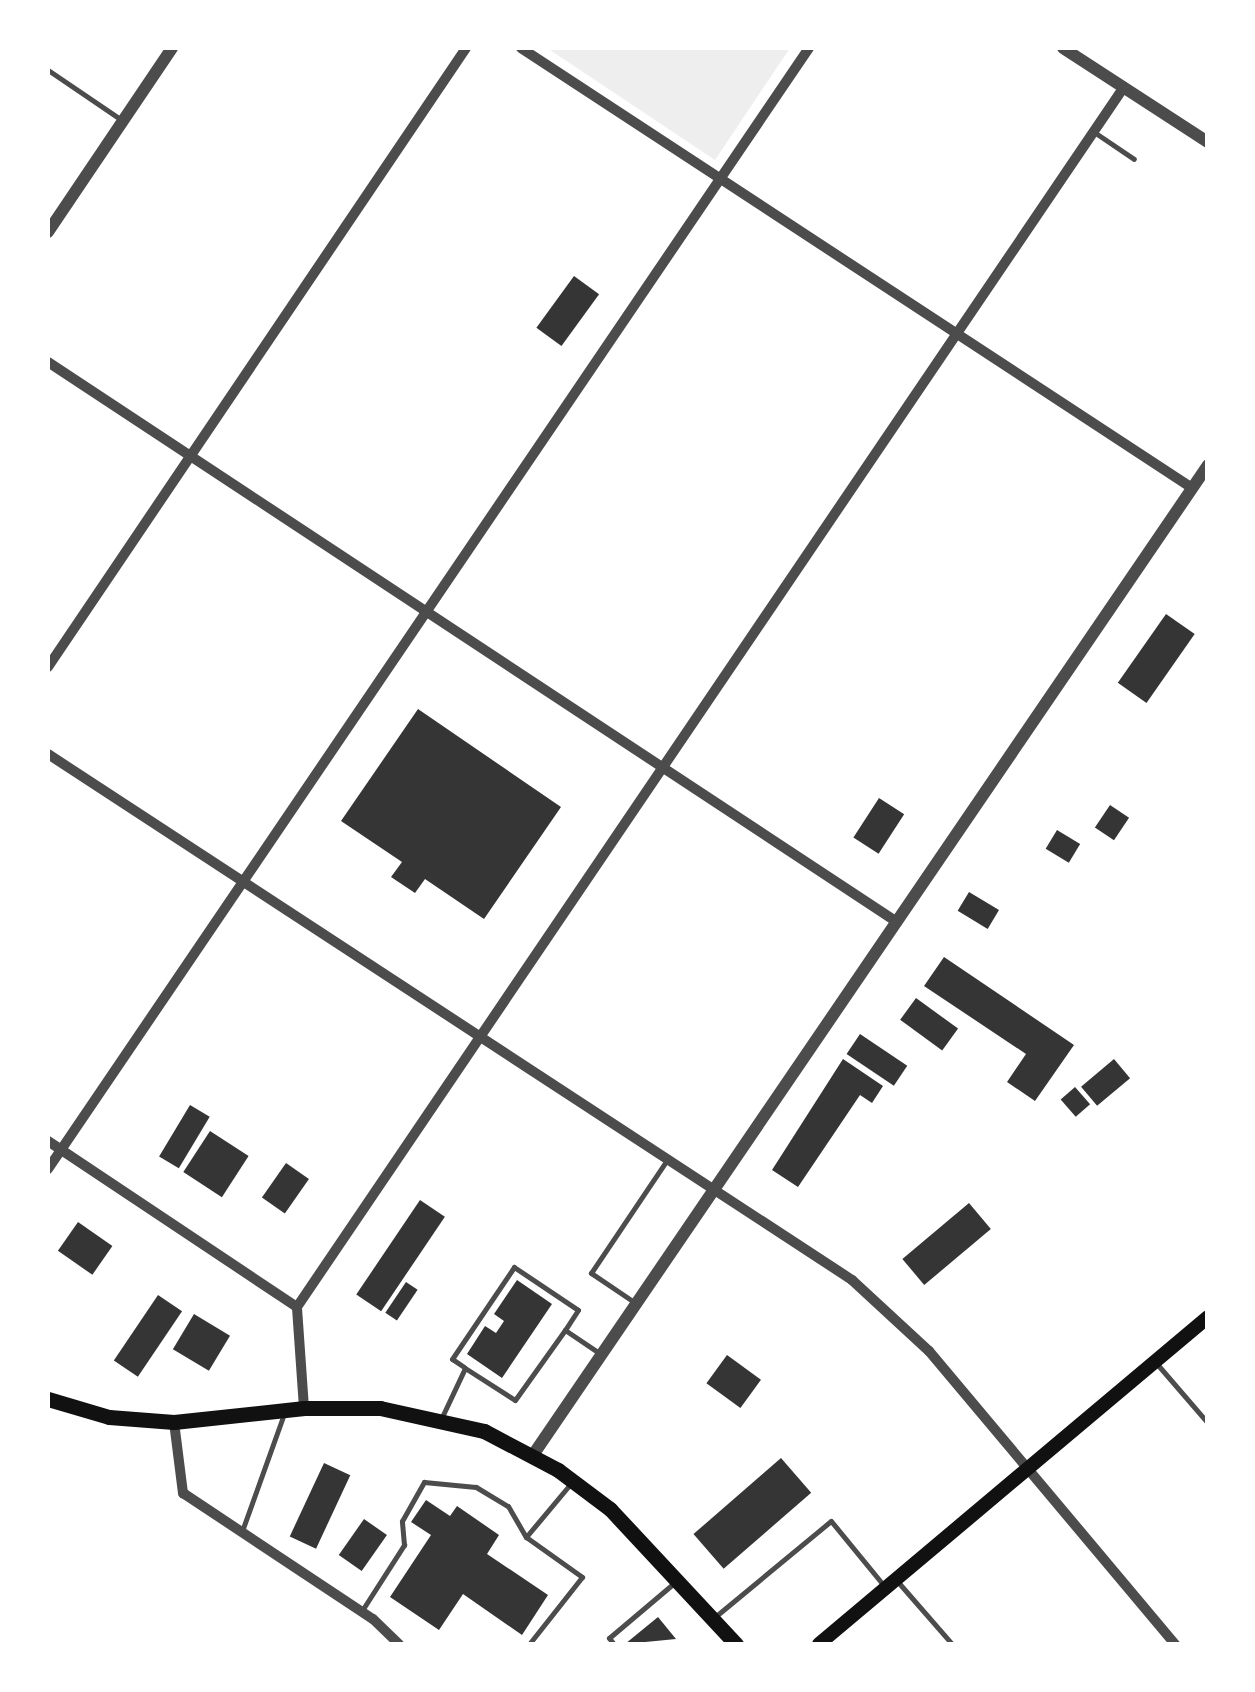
<!DOCTYPE html>
<style>
body{margin:0}
#map{position:relative;width:1255px;height:1692px;overflow:hidden;background:#fff;font-family:Commissioner,sans-serif}
div>[style]{position:absolute}
.green>*{inset:0;background:#eee}
.building>*{inset:0;background:#353535;transform-origin:0 0}
.service>*{height:5px;margin:-2.5px;padding:0 2.5px;transform-origin:2.5px;border-radius:2.5px;background:#4c4c4c}
.minor>*{height:10px;margin:-5px;padding:0 5px;transform-origin:5px;border-radius:5px;background:#4c4c4c}
.tertiary>*{height:12px;margin:-6px;padding:0 6px;transform-origin:6px;border-radius:6px;background:#4c4c4c}
.secondary>*{height:14px;margin:-7px;padding:0 7px;transform-origin:7px;border-radius:7px;background:#111}
.primary>*{height:15px;margin:-7.5px;padding:0 7.5px;transform-origin:7.5px;border-radius:7.5px;background:#111}
span{translate:-50% -50%;white-space:nowrap;text-align:center;line-height:1.15;-webkit-text-stroke:8px #fff;paint-order:stroke}
.frame{position:absolute;inset:0;border:50px solid #fff;pointer-events:none}
</style>
<div id="map">
<div class="green">
<div style="clip-path:polygon(547px 48px,790px 48px,715px 160px)"></div>
</div>
<div class="building">
<div style="left:574px;top:276px;width:31px;height:64px;rotate:36deg"></div>
<div style="left:1166px;top:614px;width:35px;height:84px;rotate:35deg"></div>
<div style="clip-path:polygon(418px 709px,561px 807px,484px 919px,425px 879px,415px 893px,391px 877px,402px 862px,341px 821px)"></div>
<div style="left:879px;top:798px;width:30px;height:47px;rotate:33deg"></div>
<div style="left:1110px;top:805px;width:23px;height:27px;rotate:34deg"></div>
<div style="left:1057px;top:830px;width:27px;height:22px;rotate:31deg"></div>
<div style="left:969px;top:892px;width:35px;height:22px;rotate:31deg"></div>
<div style="clip-path:polygon(944px 957px,1074px 1045px,1035px 1101px,1007px 1082px,1026px 1054px,924px 986px)"></div>
<div style="left:916px;top:998px;width:52px;height:27px;rotate:36deg"></div>
<div style="left:860px;top:1034px;width:57px;height:24px;rotate:34deg"></div>
<div style="clip-path:polygon(843px 1059px,883px 1086px,872px 1103px,860px 1095px,798px 1187px,772px 1170px)"></div>
<div style="left:1114px;top:1059px;width:25px;height:43px;rotate:50deg"></div>
<div style="left:1075px;top:1087px;width:23px;height:19px;rotate:49deg"></div>
<div style="left:190px;top:1105px;width:23px;height:60px;rotate:31deg"></div>
<div style="left:210px;top:1131px;width:46px;height:49px;rotate:33deg"></div>
<div style="left:286px;top:1163px;width:28px;height:42px;rotate:35deg"></div>
<div style="left:420px;top:1200px;width:30px;height:114px;rotate:34deg"></div>
<div style="left:969px;top:1203px;width:34px;height:87px;rotate:50deg"></div>
<div style="left:78px;top:1222px;width:42px;height:35px;rotate:35deg"></div>
<div style="clip-path:polygon(517px 1280px,552px 1304px,502px 1378px,467px 1354px,485px 1326px,496px 1333px,504px 1321px,494px 1314px)"></div>
<div style="left:406px;top:1282px;width:14px;height:37px;rotate:34deg"></div>
<div style="left:158px;top:1295px;width:29px;height:79px;rotate:34deg"></div>
<div style="left:194px;top:1314px;width:42px;height:41px;rotate:31deg"></div>
<div style="left:727px;top:1355px;width:42px;height:35px;rotate:36deg"></div>
<div style="left:781px;top:1458px;width:46px;height:116px;rotate:49deg"></div>
<div style="left:324px;top:1463px;width:29px;height:81px;rotate:25deg"></div>
<div style="clip-path:polygon(426px 1500px,450px 1516px,457px 1506px,499px 1535px,487px 1554px,548px 1595px,522px 1635px,463px 1594px,439px 1630px,390px 1597px,431px 1535px,411px 1522px)"></div>
<div style="left:364px;top:1519px;width:28px;height:44px;rotate:35deg"></div>
<div style="clip-path:polygon(658px 1617px,676px 1639px,625px 1644px)"></div>
</div>
<div class="service">
<div style="left:48px;top:70px;width:87px;rotate:34.2deg"></div>
<div style="left:1094px;top:132px;width:48px;rotate:34deg"></div>
<div style="left:634px;top:1302px;width:52px;rotate:-146deg"></div>
<div style="left:591px;top:1273px;width:136px;rotate:-56.1deg"></div>
<div style="left:1157px;top:1364px;width:78px;rotate:49.2deg"></div>
<div style="left:464px;top:1367px;width:14px;rotate:-146deg"></div>
<div style="left:452px;top:1359px;width:111px;rotate:-56deg"></div>
<div style="left:514px;top:1267px;width:77px;rotate:33.9deg"></div>
<div style="left:578px;top:1310px;width:24px;rotate:123deg"></div>
<div style="left:441px;top:1419px;width:56px;rotate:-64.8deg"></div>
<div style="left:465px;top:1368px;width:59px;rotate:32.6deg"></div>
<div style="left:515px;top:1400px;width:86px;rotate:-54.5deg"></div>
<div style="left:565px;top:1330px;width:45px;rotate:34deg"></div>
<div style="left:242px;top:1531px;width:124px;rotate:-70.3deg"></div>
<div style="left:526px;top:1537px;width:72px;rotate:-50.1deg"></div>
<div style="left:898px;top:1582px;width:82px;rotate:48.9deg"></div>
<div style="left:361px;top:1612px;width:80px;rotate:-57.3deg"></div>
<div style="left:404px;top:1545px;width:24px;rotate:-95deg"></div>
<div style="left:402px;top:1521px;width:45px;rotate:-60.6deg"></div>
<div style="left:424px;top:1482px;width:52px;rotate:5.5deg"></div>
<div style="left:476px;top:1487px;width:37px;rotate:31deg"></div>
<div style="left:508px;top:1506px;width:36px;rotate:60deg"></div>
<div style="left:526px;top:1537px;width:69px;rotate:35.5deg"></div>
<div style="left:582px;top:1577px;width:85px;rotate:128.3deg"></div>
<div style="left:716px;top:1616px;width:149px;rotate:-39.6deg"></div>
<div style="left:831px;top:1521px;width:85px;rotate:50.7deg"></div>
<div style="left:614px;top:1644px;width:8px;rotate:-130deg"></div>
<div style="left:609px;top:1638px;width:84px;rotate:-40.2deg"></div>
</div>
<div class="minor">
<div style="left:521px;top:48px;width:802px;rotate:33.25deg"></div>
<div style="left:48px;top:362px;width:1017px;rotate:33.41deg"></div>
<div style="left:48px;top:667px;width:747px;rotate:-55.97deg"></div>
<div style="left:48px;top:754px;width:961px;rotate:33.19deg"></div>
<div style="left:852px;top:1280px;width:105px;rotate:42.7deg"></div>
<div style="left:929px;top:1351px;width:383px;rotate:50deg"></div>
<div style="left:48px;top:1141px;width:299px;rotate:33.7deg"></div>
<div style="left:48px;top:1169px;width:1355px;rotate:-55.83deg"></div>
<div style="left:304px;top:1408px;width:101px;rotate:-94deg"></div>
<div style="left:297px;top:1307px;width:1474px;rotate:-55.87deg"></div>
<div style="left:174px;top:1422px;width:72px;rotate:82.8deg"></div>
<div style="left:183px;top:1493px;width:228px;rotate:33.6deg"></div>
<div style="left:373px;top:1619px;width:36px;rotate:44deg"></div>
</div>
<div class="tertiary">
<div style="left:1063px;top:48px;width:173px;rotate:33deg"></div>
<div style="left:48px;top:232px;width:222px;rotate:-56deg"></div>
<div style="left:533px;top:1455px;width:1198px;rotate:-55.71deg"></div>
</div>
<div class="secondary">
<div style="left:819px;top:1644px;width:508px;rotate:-40.05deg"></div>
</div>
<div class="primary">
<div style="left:48px;top:1399px;width:64px;rotate:16.4deg"></div>
<div style="left:109px;top:1417px;width:65px;rotate:4.4deg"></div>
<div style="left:174px;top:1422px;width:131px;rotate:-6.1deg"></div>
<div style="left:304px;top:1408px;width:76px"></div>
<div style="left:380px;top:1408px;width:107px;rotate:12.5deg"></div>
<div style="left:484px;top:1431px;width:84px;rotate:27.8deg"></div>
<div style="left:558px;top:1470px;width:65px;rotate:36.9deg"></div>
<div style="left:610px;top:1509px;width:185px;rotate:47deg"></div>
</div>
<div class="frame"></div>
</div>
